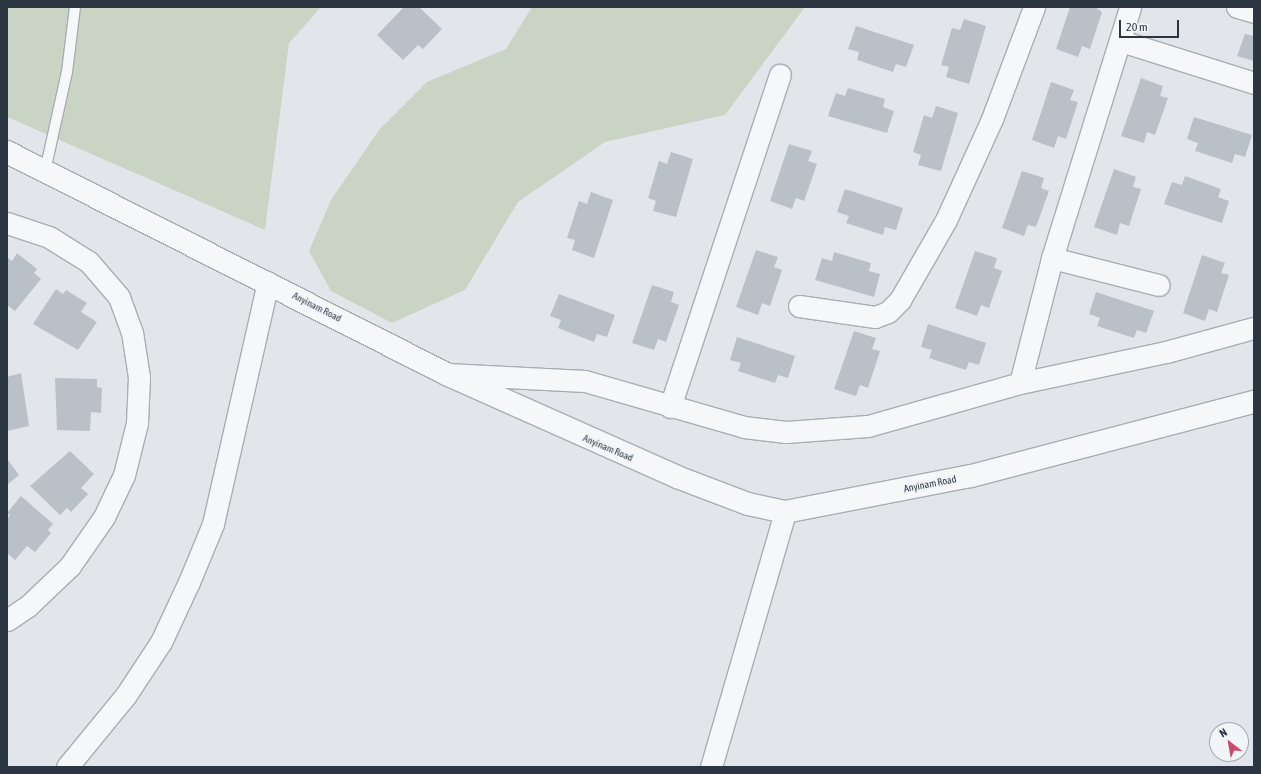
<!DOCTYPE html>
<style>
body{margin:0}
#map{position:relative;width:1261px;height:774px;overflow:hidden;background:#e2e6ea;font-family:"Asap Condensed",sans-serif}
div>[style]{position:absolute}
.green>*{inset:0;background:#cad4c4}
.building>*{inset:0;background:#bac0c7}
.roads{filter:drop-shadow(1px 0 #a7aeb4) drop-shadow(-1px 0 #a7aeb4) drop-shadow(0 1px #a7aeb4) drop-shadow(0 -1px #a7aeb4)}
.service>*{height:10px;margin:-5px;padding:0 5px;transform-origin:5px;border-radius:5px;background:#f5f7f9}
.minor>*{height:21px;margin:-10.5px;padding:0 10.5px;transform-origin:10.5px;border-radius:10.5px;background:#f5f7f9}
.tertiary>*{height:22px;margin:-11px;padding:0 11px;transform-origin:11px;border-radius:11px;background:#f5f7f9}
span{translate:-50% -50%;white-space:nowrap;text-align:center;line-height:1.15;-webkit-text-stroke:3.5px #f2f5f8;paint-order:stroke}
.street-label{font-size:10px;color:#2b3642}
.frame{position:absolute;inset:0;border:8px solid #2b3642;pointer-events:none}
.north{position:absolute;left:1209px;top:722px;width:40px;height:40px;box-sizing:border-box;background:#f2f5f8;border:1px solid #a2a9af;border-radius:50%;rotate:329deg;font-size:11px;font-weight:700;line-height:16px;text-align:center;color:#2b3642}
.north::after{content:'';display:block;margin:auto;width:14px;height:18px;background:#cb4b6d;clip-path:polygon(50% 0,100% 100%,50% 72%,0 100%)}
.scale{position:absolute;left:1119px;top:20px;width:60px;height:18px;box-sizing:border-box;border:2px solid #2b3642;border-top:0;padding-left:5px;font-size:12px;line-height:14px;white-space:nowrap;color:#2b3642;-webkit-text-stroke:3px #f2f5f8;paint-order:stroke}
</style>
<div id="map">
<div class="green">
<div style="clip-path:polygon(7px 7px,321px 7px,289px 43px,265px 230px,7px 117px)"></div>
<div style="clip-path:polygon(532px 7px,805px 7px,725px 115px,605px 142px,518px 202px,465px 290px,392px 323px,331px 291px,309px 251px,331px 200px,379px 130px,427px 82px,506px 49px)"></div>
</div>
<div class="building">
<div style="clip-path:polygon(404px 7px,419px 7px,442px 29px,423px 49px,418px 45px,403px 60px,377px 35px)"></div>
<div style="clip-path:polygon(1070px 7px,1095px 7px,1102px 12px,1090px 49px,1082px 46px,1078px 57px,1056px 49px)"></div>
<div style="clip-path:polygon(964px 19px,986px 26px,969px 84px,946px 77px,949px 67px,941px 65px,952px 28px,960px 30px)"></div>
<div style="clip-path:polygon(856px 26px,914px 45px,906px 67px,896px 64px,893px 72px,857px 60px,859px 52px,848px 49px)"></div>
<div style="clip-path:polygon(1245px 34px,1254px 36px,1254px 61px,1237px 56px)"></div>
<div style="clip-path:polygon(1141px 78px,1163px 86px,1160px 96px,1168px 98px,1155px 135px,1147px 132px,1144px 143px,1121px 136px)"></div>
<div style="clip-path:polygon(1051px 82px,1074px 90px,1070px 100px,1078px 102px,1066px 139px,1058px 136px,1054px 148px,1032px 140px)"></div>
<div style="clip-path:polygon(848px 88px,885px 99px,883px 107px,894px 111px,887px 133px,828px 116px,836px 93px,845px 96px)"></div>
<div style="clip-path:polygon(936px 106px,958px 113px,941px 171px,918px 165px,921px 155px,913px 152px,924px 115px,932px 118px)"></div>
<div style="clip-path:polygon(1194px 117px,1252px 135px,1245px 157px,1235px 154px,1232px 163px,1195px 151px,1198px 143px,1187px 139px)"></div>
<div style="clip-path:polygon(789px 144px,812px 151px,808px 161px,817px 164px,804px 201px,796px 198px,792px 209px,770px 201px)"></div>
<div style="clip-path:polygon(671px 152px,693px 159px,676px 217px,653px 211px,656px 201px,648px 198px,659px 161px,667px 164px)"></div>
<div style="clip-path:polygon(1114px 169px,1136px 177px,1133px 187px,1141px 189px,1129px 226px,1120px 223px,1117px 235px,1094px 227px)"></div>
<div style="clip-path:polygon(1022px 171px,1044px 178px,1041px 188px,1049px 191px,1036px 227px,1028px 225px,1024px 236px,1002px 228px)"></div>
<div style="clip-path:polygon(1185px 176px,1221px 189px,1218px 197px,1229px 201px,1222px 223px,1164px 204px,1172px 182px,1182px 185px)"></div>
<div style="clip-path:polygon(845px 189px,903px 208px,896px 230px,885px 227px,883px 235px,846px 223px,849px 216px,837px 212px)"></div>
<div style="clip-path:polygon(591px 192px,613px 200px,594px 258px,572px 250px,575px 240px,567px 238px,579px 201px,587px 204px)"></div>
<div style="clip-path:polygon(756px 250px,778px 257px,774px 267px,782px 270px,770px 306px,762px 303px,758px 315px,736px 307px)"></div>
<div style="clip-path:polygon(975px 251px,997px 258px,994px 268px,1002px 271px,989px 308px,981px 305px,977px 316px,955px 308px)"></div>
<div style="clip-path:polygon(834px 252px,871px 263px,869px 271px,880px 274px,874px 297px,815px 280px,822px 258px,832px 261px)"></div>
<div style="clip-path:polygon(17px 253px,37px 269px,34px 273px,41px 279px,15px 311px,7px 305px,7px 257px,12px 261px)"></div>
<div style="clip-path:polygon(1202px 255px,1225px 263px,1221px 273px,1229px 275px,1217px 312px,1209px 309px,1205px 321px,1183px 313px)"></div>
<div style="clip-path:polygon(652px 285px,674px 292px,671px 302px,679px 305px,666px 342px,658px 339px,654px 350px,632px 343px)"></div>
<div style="clip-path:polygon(56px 289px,63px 294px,66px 290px,87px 303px,81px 312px,97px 322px,78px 350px,33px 324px)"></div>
<div style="clip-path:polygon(1096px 292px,1154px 311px,1146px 333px,1137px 330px,1134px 338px,1097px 326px,1100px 318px,1089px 314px)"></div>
<div style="clip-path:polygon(559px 294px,615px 315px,607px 337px,597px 334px,594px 342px,558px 328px,561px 320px,550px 316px)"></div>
<div style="clip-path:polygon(928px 324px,986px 343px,979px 365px,969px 362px,966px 370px,929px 358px,932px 350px,921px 347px)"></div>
<div style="clip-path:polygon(854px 331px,876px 338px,872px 349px,880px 351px,868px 388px,860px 385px,856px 396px,834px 389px)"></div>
<div style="clip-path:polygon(737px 337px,795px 356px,788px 378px,778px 375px,775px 383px,738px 371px,741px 363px,730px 360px)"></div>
<div style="clip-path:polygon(21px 373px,29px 426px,7px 431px,7px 377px)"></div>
<div style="clip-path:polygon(55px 378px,97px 379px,97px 387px,102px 388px,101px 413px,91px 412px,90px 431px,57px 430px)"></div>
<div style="clip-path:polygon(70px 451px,94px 474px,81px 488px,88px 494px,71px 512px,67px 508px,60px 515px,30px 486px)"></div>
<div style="clip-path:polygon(7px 459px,19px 475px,7px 485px)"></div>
<div style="clip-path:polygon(21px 496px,53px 524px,48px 530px,51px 533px,35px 552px,27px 546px,15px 560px,7px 553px,7px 519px,10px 515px,7px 513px)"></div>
</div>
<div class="roads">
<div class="service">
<div style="left:45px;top:171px;width:101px;rotate:-77.5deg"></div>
<div style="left:67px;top:72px;width:65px;rotate:-83deg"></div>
</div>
<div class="minor">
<div style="left:1237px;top:7px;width:18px;rotate:16deg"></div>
<div style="left:1121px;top:41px;width:139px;rotate:17.5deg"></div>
<div style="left:7px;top:223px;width:44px;rotate:18.4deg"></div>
<div style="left:49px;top:237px;width:47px;rotate:32deg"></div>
<div style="left:89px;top:262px;width:46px;rotate:49.4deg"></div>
<div style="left:119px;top:297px;width:37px;rotate:70deg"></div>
<div style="left:132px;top:332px;width:46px;rotate:81.2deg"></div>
<div style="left:139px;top:377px;width:46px;rotate:92.5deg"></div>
<div style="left:137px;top:423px;width:54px;rotate:104deg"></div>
<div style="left:124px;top:475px;width:47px;rotate:115.5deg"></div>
<div style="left:104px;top:517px;width:60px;rotate:124.8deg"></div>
<div style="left:70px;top:566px;width:58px;rotate:136.4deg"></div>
<div style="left:28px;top:606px;width:25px;rotate:146deg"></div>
<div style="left:1052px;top:258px;width:110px;rotate:14.2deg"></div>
<div style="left:799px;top:306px;width:77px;rotate:8.2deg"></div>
<div style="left:875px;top:317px;width:14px;rotate:-21deg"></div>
<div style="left:888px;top:312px;width:17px;rotate:-45deg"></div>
<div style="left:900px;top:300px;width:92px;rotate:-60.1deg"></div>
<div style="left:946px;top:220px;width:111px;rotate:-65.5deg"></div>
<div style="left:992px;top:119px;width:120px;rotate:-69.4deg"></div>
<div style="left:447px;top:374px;width:138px;rotate:2.9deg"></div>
<div style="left:585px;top:381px;width:166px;rotate:16.1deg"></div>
<div style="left:744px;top:427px;width:42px;rotate:6.8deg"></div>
<div style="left:786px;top:432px;width:82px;rotate:-4.2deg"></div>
<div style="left:868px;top:426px;width:158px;rotate:-15.8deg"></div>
<div style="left:1020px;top:383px;width:149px;rotate:-12deg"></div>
<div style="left:1166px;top:352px;width:91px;rotate:-15.3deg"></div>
<div style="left:1020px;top:383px;width:129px;rotate:-75.6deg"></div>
<div style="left:1052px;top:258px;width:263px;rotate:-72.7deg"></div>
<div style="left:670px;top:407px;width:350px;rotate:-71.7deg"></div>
<div style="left:67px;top:767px;width:93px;rotate:-50.7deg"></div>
<div style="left:126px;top:695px;width:64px;rotate:-56.6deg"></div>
<div style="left:161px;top:642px;width:66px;rotate:-65deg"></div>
<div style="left:189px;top:582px;width:63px;rotate:-67.5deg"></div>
<div style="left:213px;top:524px;width:248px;rotate:-77.2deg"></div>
<div style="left:711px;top:767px;width:266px;rotate:-73.8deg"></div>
</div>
<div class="tertiary">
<div style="left:7px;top:152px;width:492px;rotate:26.8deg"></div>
<div style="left:446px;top:374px;width:253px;rotate:24deg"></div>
<div style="left:677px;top:477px;width:76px;rotate:20.8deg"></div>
<div style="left:748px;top:504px;width:38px;rotate:12deg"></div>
<div style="left:785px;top:512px;width:189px;rotate:-11deg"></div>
<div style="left:971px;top:476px;width:293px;rotate:-14.7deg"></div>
</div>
</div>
<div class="street-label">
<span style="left:317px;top:307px;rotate:27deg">Anyinam Road</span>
<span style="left:608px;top:448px;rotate:23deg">Anyinam Road</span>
<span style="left:930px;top:484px;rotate:-11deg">Anyinam Road</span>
</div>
<div class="frame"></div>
<div class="north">N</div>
<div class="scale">20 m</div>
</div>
